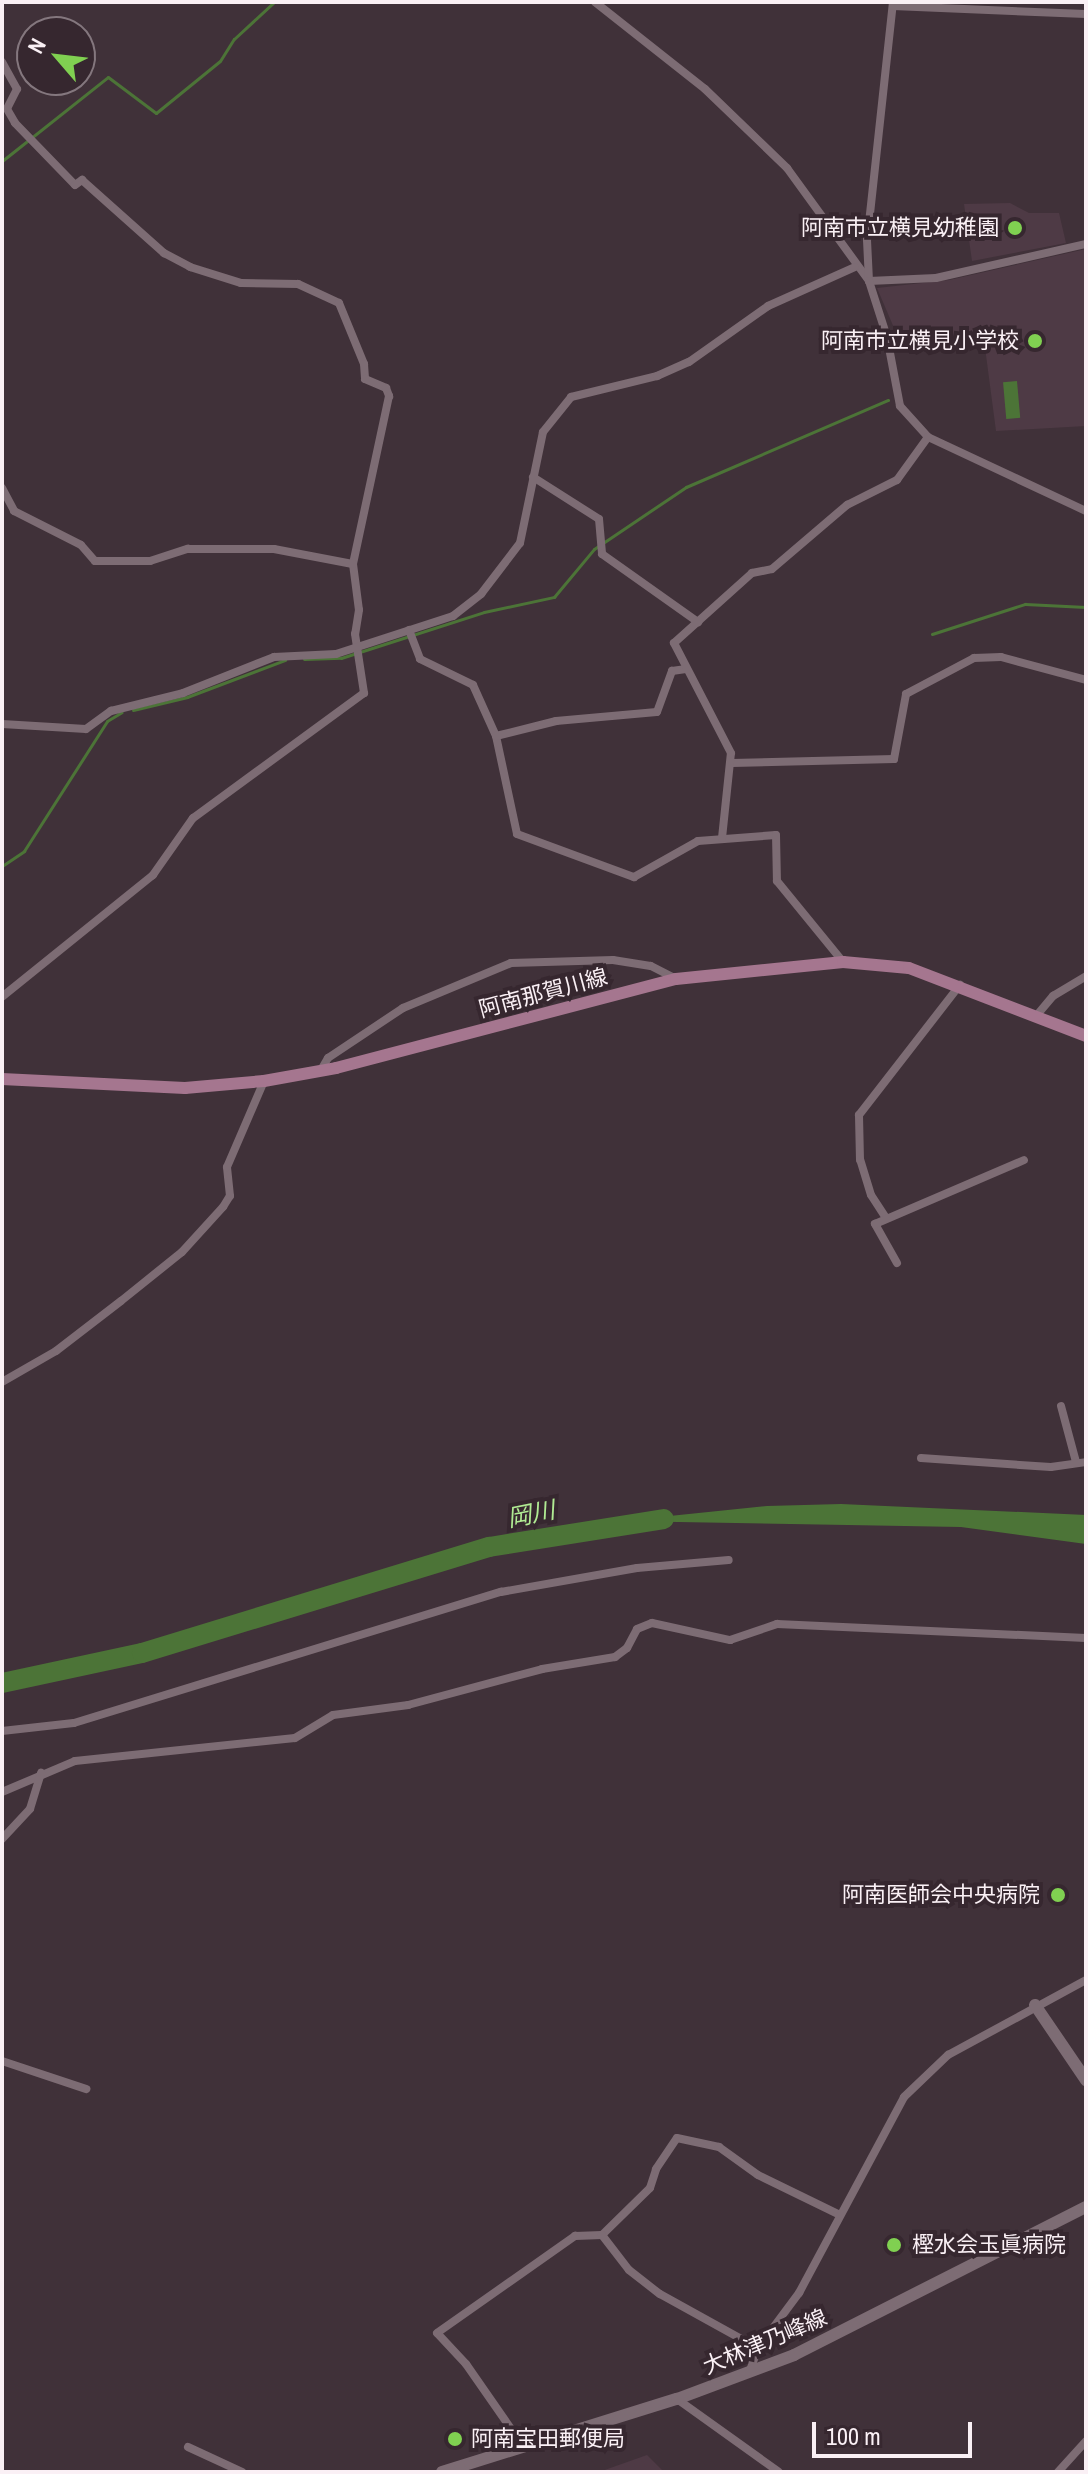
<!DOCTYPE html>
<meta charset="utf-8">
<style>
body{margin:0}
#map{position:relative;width:1088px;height:2474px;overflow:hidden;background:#403139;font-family:"Archivo Narrow","Noto Sans JP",sans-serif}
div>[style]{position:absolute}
.built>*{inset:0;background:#4e3a45}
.water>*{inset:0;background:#4c7437;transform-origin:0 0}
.stream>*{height:3px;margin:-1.5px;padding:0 1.5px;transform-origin:1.5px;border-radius:1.5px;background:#4c7437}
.river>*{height:20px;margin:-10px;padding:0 10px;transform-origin:10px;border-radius:10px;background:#4c7437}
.street>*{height:8px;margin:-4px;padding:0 4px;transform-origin:4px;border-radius:4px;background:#7d6c74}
.secondary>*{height:12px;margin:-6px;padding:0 6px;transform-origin:6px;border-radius:6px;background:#7d6c74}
.primary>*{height:12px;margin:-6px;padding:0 6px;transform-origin:6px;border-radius:6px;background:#a5768f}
.dots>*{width:22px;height:22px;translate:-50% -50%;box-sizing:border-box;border:4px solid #36272f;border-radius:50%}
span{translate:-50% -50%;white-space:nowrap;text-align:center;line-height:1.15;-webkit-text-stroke:8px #36272f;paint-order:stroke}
.poi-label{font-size:22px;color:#faf0f5}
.right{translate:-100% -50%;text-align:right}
.left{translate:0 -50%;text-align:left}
.street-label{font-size:22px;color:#faf0f5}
.water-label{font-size:24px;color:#b0eb93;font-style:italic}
.frame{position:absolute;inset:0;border:4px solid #faf0f5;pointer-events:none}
.north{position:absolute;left:16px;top:16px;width:80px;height:80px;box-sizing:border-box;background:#36272f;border:2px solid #84777e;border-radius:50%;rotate:298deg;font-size:22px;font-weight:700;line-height:32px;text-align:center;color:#faf0f5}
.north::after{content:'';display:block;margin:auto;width:28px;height:36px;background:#80d051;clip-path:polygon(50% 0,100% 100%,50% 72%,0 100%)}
.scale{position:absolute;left:812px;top:2422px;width:160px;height:36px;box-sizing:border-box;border:4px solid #faf0f5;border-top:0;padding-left:10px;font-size:24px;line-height:28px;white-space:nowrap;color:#faf0f5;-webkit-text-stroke:6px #36272f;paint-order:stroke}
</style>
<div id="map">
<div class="built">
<div style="clip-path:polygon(1010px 203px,1029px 213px,1059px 213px,1066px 243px,972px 261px,964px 204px)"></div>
<div style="clip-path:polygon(1086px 249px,1086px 426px,996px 431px,984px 340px,900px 342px,877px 288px,949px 280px)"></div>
<div style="clip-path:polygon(647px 2455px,664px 2472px,599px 2472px)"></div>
</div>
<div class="water">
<div style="left:1017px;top:381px;width:37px;height:14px;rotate:85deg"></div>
<div style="clip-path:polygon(841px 1504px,1086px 1515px,1086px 1544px,961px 1527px,621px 1521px,767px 1506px)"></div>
</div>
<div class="stream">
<div style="left:2px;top:161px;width:135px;rotate:-38.4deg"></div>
<div style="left:108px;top:77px;width:60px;rotate:36.9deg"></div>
<div style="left:156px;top:113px;width:82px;rotate:-39.1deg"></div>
<div style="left:220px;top:61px;width:26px;rotate:-58deg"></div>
<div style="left:234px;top:39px;width:54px;rotate:-42.8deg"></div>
<div style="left:932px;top:634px;width:98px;rotate:-17.9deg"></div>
<div style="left:1025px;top:604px;width:61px;rotate:2.8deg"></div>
<div style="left:304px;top:659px;width:37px;rotate:-2deg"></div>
<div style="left:341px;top:658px;width:150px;rotate:-17.8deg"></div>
<div style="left:484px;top:612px;width:72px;rotate:-12.1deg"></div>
<div style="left:554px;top:597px;width:62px;rotate:-50.2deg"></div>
<div style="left:594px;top:549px;width:111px;rotate:-34deg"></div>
<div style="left:686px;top:487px;width:220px;rotate:-23.3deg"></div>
<div style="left:133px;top:710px;width:56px;rotate:-13.5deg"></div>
<div style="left:187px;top:697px;width:105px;rotate:-20.7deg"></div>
<div style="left:2px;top:866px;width:27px;rotate:-34deg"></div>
<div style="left:24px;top:851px;width:154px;rotate:-57.4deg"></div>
<div style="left:107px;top:721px;width:17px;rotate:-31deg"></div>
</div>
<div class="river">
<div style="left:2px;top:1683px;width:143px;rotate:-12.1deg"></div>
<div style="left:142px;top:1653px;width:363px;rotate:-17deg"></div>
<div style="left:489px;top:1547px;width:177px;rotate:-9.1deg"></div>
</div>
<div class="street">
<div style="left:595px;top:2px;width:140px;rotate:38.3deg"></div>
<div style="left:705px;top:89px;width:114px;rotate:43.9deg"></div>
<div style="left:787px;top:168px;width:140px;rotate:54deg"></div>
<div style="left:869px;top:281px;width:67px;rotate:-2.6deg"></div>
<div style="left:936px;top:278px;width:154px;rotate:-12.8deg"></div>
<div style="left:893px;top:2px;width:239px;rotate:96.2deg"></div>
<div style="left:867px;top:240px;width:41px;rotate:87.2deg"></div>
<div style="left:869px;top:281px;width:59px;rotate:72.2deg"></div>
<div style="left:887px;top:337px;width:70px;rotate:79.3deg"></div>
<div style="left:900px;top:406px;width:42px;rotate:47.9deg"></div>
<div style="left:928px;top:437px;width:174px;rotate:25.1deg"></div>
<div style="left:893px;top:6px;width:193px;rotate:2.4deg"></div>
<div style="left:2px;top:62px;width:31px;rotate:61deg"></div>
<div style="left:17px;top:89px;width:22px;rotate:117deg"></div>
<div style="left:7px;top:109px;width:16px;rotate:60deg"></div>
<div style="left:15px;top:123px;width:86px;rotate:45.9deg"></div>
<div style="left:75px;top:185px;width:9px;rotate:-36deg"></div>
<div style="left:82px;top:180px;width:110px;rotate:41.7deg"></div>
<div style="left:164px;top:253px;width:30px;rotate:28deg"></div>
<div style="left:190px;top:267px;width:53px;rotate:17.4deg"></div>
<div style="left:241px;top:283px;width:57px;rotate:1deg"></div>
<div style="left:298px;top:284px;width:45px;rotate:24.9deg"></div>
<div style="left:339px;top:303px;width:66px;rotate:67.7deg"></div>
<div style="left:364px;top:364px;width:15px;rotate:86deg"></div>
<div style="left:365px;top:379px;width:23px;rotate:23deg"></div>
<div style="left:386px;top:388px;width:9px;rotate:69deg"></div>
<div style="left:389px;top:396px;width:172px;rotate:102.1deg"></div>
<div style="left:353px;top:564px;width:46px;rotate:82.6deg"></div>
<div style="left:359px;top:610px;width:24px;rotate:99deg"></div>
<div style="left:355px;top:634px;width:60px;rotate:81.3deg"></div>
<div style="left:364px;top:693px;width:212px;rotate:143.8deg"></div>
<div style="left:193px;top:818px;width:70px;rotate:125.1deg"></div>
<div style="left:153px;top:875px;width:194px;rotate:141.1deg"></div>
<div style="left:533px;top:477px;width:78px;rotate:32.5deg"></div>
<div style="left:599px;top:519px;width:35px;rotate:85deg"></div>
<div style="left:602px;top:554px;width:118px;rotate:35.3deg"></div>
<div style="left:2px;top:488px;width:26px;rotate:62deg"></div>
<div style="left:14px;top:511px;width:75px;rotate:26.9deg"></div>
<div style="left:81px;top:545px;width:21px;rotate:49deg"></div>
<div style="left:95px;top:561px;width:55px"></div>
<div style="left:150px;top:561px;width:40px;rotate:-18deg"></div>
<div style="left:188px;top:549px;width:86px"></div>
<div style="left:274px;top:549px;width:80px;rotate:10.8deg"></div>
<div style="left:409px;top:630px;width:31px;rotate:69deg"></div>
<div style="left:420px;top:659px;width:59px;rotate:26.1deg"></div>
<div style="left:473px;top:685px;width:56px;rotate:65.7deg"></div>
<div style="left:496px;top:736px;width:100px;rotate:77.9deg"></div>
<div style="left:517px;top:834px;width:125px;rotate:20.2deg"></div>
<div style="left:634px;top:877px;width:73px;rotate:-29.4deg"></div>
<div style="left:698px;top:841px;width:78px;rotate:-4.4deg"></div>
<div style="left:776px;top:835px;width:46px;rotate:88.8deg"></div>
<div style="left:777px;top:881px;width:104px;rotate:50.8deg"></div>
<div style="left:2px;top:724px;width:84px;rotate:3.4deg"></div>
<div style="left:86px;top:729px;width:31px;rotate:-36deg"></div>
<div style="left:111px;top:711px;width:74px;rotate:-14deg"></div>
<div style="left:183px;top:693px;width:98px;rotate:-21.6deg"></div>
<div style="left:274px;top:657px;width:62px;rotate:-2.8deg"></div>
<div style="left:336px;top:654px;width:123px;rotate:-18deg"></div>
<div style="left:453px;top:616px;width:36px;rotate:-38deg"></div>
<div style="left:481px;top:594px;width:64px;rotate:-52.6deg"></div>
<div style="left:520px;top:543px;width:113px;rotate:-78.3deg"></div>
<div style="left:543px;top:432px;width:45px;rotate:-51.3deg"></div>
<div style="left:571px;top:397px;width:89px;rotate:-13.7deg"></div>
<div style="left:657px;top:376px;width:35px;rotate:-24deg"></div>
<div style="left:689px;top:362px;width:97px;rotate:-35.3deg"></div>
<div style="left:768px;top:306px;width:95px;rotate:-24.1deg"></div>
<div style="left:496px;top:736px;width:62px;rotate:-14deg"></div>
<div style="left:556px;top:721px;width:101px;rotate:-5.1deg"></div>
<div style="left:657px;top:712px;width:44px;rotate:-69.9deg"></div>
<div style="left:672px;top:671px;width:14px;rotate:-8deg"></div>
<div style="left:732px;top:763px;width:162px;rotate:-1.4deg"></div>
<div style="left:894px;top:759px;width:66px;rotate:-79.5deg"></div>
<div style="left:906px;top:694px;width:77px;rotate:-27.9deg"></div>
<div style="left:974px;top:658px;width:27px;rotate:-2deg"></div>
<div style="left:1001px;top:657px;width:88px;rotate:15.1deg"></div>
<div style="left:722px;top:838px;width:85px;rotate:-84deg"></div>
<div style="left:731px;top:753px;width:124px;rotate:-117.4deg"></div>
<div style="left:674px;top:643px;width:105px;rotate:-41.9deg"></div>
<div style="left:752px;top:573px;width:20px;rotate:-11deg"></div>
<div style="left:772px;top:569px;width:99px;rotate:-40.5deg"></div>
<div style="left:847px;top:505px;width:56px;rotate:-26.6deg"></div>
<div style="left:897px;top:480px;width:53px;rotate:-54.2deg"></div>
<div style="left:1037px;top:1015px;width:25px;rotate:-50deg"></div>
<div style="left:1053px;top:996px;width:39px;rotate:-31deg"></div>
<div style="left:321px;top:1070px;width:14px;rotate:-60deg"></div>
<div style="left:328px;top:1058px;width:90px;rotate:-33.7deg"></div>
<div style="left:403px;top:1008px;width:117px;rotate:-22.6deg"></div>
<div style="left:511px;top:963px;width:102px;rotate:-1.7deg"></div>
<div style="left:613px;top:960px;width:38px;rotate:9deg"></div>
<div style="left:651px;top:966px;width:28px;rotate:27deg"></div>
<div style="left:886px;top:1218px;width:27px;rotate:-123deg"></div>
<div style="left:871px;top:1195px;width:37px;rotate:-107deg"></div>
<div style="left:860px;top:1160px;width:45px;rotate:-91.3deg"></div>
<div style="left:859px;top:1115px;width:165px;rotate:-52.2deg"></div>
<div style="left:897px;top:1263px;width:45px;rotate:-119.4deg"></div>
<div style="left:875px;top:1224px;width:162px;rotate:-23.2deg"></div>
<div style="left:2px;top:1382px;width:62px;rotate:-29.9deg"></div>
<div style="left:56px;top:1351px;width:82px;rotate:-37.6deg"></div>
<div style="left:121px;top:1301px;width:78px;rotate:-38.8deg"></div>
<div style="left:182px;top:1252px;width:61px;rotate:-47.7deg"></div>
<div style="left:223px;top:1207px;width:13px;rotate:-58deg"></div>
<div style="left:230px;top:1196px;width:29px;rotate:-96deg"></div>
<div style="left:227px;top:1167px;width:94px;rotate:-66.7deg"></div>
<div style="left:1061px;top:1406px;width:58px;rotate:75deg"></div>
<div style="left:921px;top:1458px;width:130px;rotate:4deg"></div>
<div style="left:1051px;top:1467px;width:35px;rotate:-8deg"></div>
<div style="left:2px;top:1731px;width:72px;rotate:-6.3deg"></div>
<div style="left:74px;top:1723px;width:447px;rotate:-17.1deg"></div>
<div style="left:501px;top:1592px;width:138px;rotate:-10deg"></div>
<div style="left:637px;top:1568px;width:92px;rotate:-5deg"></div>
<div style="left:2px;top:1792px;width:79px;rotate:-23deg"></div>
<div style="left:75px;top:1761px;width:221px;rotate:-6deg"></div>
<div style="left:295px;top:1738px;width:44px;rotate:-31.2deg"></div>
<div style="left:333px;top:1715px;width:76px;rotate:-7.6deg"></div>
<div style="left:408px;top:1705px;width:139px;rotate:-15deg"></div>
<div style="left:542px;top:1669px;width:74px;rotate:-9.3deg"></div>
<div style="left:615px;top:1657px;width:15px;rotate:-37deg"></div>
<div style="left:627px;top:1648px;width:21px;rotate:-62deg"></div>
<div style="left:637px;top:1629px;width:16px;rotate:-22deg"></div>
<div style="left:652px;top:1623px;width:80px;rotate:12.3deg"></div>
<div style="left:730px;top:1640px;width:50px;rotate:-18.8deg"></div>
<div style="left:777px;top:1624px;width:309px;rotate:2.6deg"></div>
<div style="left:2px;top:1839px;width:41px;rotate:-47deg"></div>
<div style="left:30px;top:1809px;width:38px;rotate:-73deg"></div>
<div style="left:2px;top:2061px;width:89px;rotate:18.4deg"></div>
<div style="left:602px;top:2235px;width:67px;rotate:-44.4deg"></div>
<div style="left:650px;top:2188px;width:20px;rotate:-72deg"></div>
<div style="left:656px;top:2169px;width:37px;rotate:-56deg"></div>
<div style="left:677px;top:2138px;width:43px;rotate:12.1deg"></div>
<div style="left:719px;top:2147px;width:48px;rotate:35.7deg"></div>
<div style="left:758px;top:2175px;width:91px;rotate:26deg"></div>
<div style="left:749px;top:2373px;width:27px;rotate:-70deg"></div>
<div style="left:758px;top:2348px;width:69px;rotate:-53.3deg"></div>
<div style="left:799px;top:2293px;width:222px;rotate:-61.8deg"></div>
<div style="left:904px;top:2097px;width:61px;rotate:-43.7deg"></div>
<div style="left:948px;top:2055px;width:157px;rotate:-28.5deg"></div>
<div style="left:677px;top:2399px;width:125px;rotate:35.6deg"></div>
<div style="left:523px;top:2446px;width:100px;rotate:-124.8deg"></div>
<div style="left:466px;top:2364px;width:42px;rotate:-133.1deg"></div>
<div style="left:437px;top:2333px;width:169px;rotate:-35.1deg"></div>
<div style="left:575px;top:2236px;width:27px;rotate:-2deg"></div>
<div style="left:602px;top:2235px;width:44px;rotate:52.4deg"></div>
<div style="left:629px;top:2270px;width:39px;rotate:38deg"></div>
<div style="left:660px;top:2294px;width:112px;rotate:28.9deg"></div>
<div style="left:188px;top:2447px;width:60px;rotate:24.8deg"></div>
<div style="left:1058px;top:2472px;width:42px;rotate:-47.9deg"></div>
</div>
<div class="secondary">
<div style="left:1035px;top:2005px;width:91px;rotate:55.8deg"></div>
<div style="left:442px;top:2472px;width:246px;rotate:-17.3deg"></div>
<div style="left:677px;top:2399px;width:125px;rotate:-20.6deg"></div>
<div style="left:794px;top:2355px;width:327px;rotate:-26.9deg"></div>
</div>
<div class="primary">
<div style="left:2px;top:1079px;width:183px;rotate:2.8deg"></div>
<div style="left:185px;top:1088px;width:79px;rotate:-5.1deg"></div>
<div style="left:264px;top:1081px;width:73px;rotate:-10.2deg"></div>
<div style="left:336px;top:1068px;width:351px;rotate:-14.7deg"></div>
<div style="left:676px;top:979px;width:168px;rotate:-5.8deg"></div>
<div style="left:843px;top:962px;width:66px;rotate:5.2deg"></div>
<div style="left:909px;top:968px;width:190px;rotate:21deg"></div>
</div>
<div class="dots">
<div style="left:1015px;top:228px;background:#80d051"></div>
<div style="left:1035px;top:341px;background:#80d051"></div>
<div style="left:1058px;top:1895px;background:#80d051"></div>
<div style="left:894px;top:2245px;background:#80d051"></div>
<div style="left:455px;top:2439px;background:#80d051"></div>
</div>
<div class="poi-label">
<span class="right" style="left:999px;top:228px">阿南市立横見幼稚園</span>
<span class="right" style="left:1019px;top:341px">阿南市立横見小学校</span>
<span class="right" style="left:1040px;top:1895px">阿南医師会中央病院</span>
<span class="left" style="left:912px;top:2245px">樫水会玉眞病院</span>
<span class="left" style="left:471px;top:2439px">阿南宝田郵便局</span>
</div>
<div class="street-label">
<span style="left:543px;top:993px;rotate:-15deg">阿南那賀川線</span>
<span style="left:765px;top:2342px;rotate:-23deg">大林津乃峰線</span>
</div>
<div class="water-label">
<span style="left:531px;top:1514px;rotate:-11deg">岡川</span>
</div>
<div class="frame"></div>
<div class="north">N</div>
<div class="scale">100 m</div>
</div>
